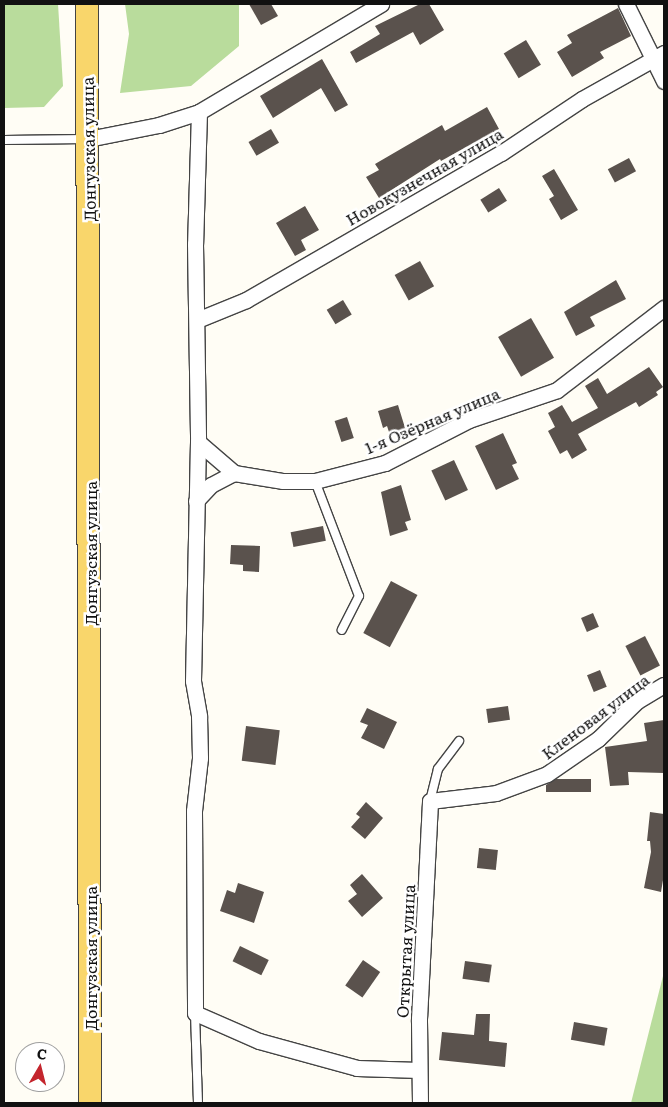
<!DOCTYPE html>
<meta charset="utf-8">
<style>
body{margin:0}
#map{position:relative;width:668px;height:1107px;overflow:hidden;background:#fffdf5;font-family:Literata,serif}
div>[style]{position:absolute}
.forest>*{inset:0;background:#b9dc9c}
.building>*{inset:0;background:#5a524d;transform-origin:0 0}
.roads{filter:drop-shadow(1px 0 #444) drop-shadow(-1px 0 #444) drop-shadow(0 1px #444) drop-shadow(0 -1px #444)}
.service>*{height:8px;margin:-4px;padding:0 4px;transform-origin:4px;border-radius:4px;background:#fff}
.minor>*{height:15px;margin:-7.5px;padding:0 7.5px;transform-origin:7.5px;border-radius:7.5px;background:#fff}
.primary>*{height:22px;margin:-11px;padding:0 11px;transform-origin:11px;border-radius:11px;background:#f9d66b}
span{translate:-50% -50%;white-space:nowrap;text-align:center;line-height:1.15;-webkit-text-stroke:5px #fff;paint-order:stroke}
.street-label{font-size:16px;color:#111}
.frame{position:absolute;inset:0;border:5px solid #111;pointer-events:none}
.north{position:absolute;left:15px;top:1042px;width:50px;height:50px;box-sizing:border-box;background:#fff;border:1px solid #a0a0a0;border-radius:50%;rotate:8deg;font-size:14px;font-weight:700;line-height:20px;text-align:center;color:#111}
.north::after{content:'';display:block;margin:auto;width:18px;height:22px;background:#c4262e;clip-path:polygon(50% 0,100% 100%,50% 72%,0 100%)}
</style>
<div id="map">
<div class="forest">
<div style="clip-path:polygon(4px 4px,58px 4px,63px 86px,44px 107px,4px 108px)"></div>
<div style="clip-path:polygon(125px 4px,239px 4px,239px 46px,191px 86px,120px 93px,129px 34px)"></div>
<div style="clip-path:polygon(664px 972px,664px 1103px,631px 1103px)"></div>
</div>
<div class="building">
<div style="clip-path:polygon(249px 4px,271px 4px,278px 16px,261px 25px)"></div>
<div style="clip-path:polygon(420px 4px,429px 4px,444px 30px,420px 45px,413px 32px,356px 63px,350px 52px,380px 34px,375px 26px)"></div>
<div style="clip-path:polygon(618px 8px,631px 36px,600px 52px,604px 58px,572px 77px,557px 52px,572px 43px,567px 35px)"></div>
<div style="left:526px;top:40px;width:29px;height:26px;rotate:59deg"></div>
<div style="clip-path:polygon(322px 59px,348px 105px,335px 112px,321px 88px,273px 118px,260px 96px)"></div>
<div style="clip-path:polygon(487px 107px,499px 129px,441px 161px,440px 159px,379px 198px,366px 177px,379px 170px,375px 164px,442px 125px,445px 131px)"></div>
<div style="left:271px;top:129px;width:16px;height:26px;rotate:60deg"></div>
<div style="left:629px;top:158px;width:15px;height:24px;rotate:62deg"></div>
<div style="clip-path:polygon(554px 169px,578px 210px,561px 220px,549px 199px,554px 196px,542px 176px)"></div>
<div style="left:499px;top:188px;width:15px;height:22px;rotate:58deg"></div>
<div style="clip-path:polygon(305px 206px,319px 230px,301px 240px,306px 250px,295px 256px,276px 223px)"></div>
<div style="left:420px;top:261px;width:29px;height:29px;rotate:61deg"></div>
<div style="clip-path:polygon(616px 280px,626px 299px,590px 317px,595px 326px,576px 336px,564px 312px)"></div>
<div style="left:343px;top:300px;width:17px;height:19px;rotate:59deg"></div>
<div style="left:531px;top:318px;width:46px;height:38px;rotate:60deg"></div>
<div style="clip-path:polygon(649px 367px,663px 387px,656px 392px,658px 395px,639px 407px,636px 402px,578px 434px,587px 450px,572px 459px,567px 450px,560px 454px,548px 431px,555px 427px,548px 413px,562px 405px,572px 422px,598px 408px,585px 386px,598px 378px,607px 394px)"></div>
<div style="clip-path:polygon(398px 405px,406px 431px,390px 435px,387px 426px,383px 428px,378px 411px)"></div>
<div style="left:347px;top:417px;width:22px;height:13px;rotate:72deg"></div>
<div style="clip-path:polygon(503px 433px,517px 463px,512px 465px,519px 479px,496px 490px,475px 446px)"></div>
<div style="left:454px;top:460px;width:33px;height:25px;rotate:65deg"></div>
<div style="clip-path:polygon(401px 485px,411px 520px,405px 522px,408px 530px,390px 536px,381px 492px)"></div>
<div style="left:323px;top:526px;width:15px;height:33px;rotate:79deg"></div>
<div style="clip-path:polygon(231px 545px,260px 546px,259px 572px,243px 571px,243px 565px,230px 564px)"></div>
<div style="left:391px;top:581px;width:30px;height:59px;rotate:28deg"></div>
<div style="left:593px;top:613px;width:15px;height:13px;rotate:67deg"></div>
<div style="left:645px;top:636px;width:33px;height:22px;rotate:63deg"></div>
<div style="left:600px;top:670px;width:18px;height:14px;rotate:68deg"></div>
<div style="left:508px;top:706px;width:14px;height:22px;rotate:82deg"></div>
<div style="clip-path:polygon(367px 708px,397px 722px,384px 749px,361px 738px,368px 725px,360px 722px)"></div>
<div style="clip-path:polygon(664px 720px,664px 773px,628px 772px,629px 785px,610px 786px,605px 747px,647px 741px,644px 723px)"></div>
<div style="left:246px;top:726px;width:34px;height:35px;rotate:7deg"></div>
<div style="clip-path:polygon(556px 779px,591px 779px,591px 792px,546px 792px,546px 785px)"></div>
<div style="clip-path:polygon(366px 802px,383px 818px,365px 839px,351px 827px,360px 817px,356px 814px)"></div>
<div style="clip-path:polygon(650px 812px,664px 814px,664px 874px,661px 892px,644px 888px,651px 852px,650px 841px,647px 841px)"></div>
<div style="left:479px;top:848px;width:19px;height:20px;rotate:6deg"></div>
<div style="clip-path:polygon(362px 874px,383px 898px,362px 917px,348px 901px,357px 894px,350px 885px)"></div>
<div style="clip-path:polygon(238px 883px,264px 892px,254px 923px,220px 911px,227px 890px,235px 893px)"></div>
<div style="left:240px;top:946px;width:32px;height:17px;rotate:26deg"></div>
<div style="left:363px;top:960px;width:21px;height:31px;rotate:35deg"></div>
<div style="left:465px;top:961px;width:27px;height:18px;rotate:8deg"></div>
<div style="clip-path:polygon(476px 1014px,490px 1014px,489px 1041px,507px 1043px,505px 1067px,439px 1060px,442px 1032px,474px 1035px)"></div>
<div style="left:574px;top:1022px;width:34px;height:18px;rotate:10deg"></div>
</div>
<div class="roads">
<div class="service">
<div style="left:4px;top:140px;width:82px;rotate:-0.7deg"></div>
<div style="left:315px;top:481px;width:123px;rotate:69.1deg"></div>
<div style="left:359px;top:596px;width:38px;rotate:117deg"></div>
<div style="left:430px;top:801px;width:33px;rotate:-76deg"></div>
<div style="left:438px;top:769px;width:35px;rotate:-53deg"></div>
<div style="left:195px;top:1013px;width:90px;rotate:88.1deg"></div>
</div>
<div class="minor">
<div style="left:626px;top:4px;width:86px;rotate:63.7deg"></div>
<div style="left:199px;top:112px;width:132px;rotate:91.7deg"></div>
<div style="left:195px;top:244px;width:198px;rotate:89.1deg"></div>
<div style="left:198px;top:442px;width:239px;rotate:91.2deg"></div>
<div style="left:193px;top:681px;width:36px;rotate:80deg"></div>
<div style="left:199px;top:716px;width:42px;rotate:88.6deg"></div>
<div style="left:200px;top:758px;width:53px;rotate:96.5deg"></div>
<div style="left:194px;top:811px;width:202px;rotate:89.7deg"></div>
<div style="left:195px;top:1013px;width:70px;rotate:23.6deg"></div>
<div style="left:259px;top:1041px;width:102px;rotate:15.4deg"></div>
<div style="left:357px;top:1068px;width:62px;rotate:1.8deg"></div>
<div style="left:88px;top:139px;width:72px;rotate:-11.2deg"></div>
<div style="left:159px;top:125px;width:42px;rotate:-18deg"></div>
<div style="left:199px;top:112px;width:212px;rotate:-30.7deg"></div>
<div style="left:197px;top:320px;width:53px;rotate:-22.2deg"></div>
<div style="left:246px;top:300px;width:294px;rotate:-30deg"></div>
<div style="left:501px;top:153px;width:97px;rotate:-33.7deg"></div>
<div style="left:582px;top:99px;width:94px;rotate:-29.3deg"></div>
<div style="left:198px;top:442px;width:48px;rotate:40.7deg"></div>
<div style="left:234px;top:473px;width:50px;rotate:9.3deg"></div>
<div style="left:283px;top:481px;width:32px"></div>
<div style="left:315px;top:481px;width:72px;rotate:-14.4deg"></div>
<div style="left:385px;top:463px;width:94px;rotate:-27.1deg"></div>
<div style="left:469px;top:420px;width:93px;rotate:-18.8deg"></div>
<div style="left:557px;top:390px;width:135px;rotate:-37.5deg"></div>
<div style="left:196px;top:501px;width:22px;rotate:-47deg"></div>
<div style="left:211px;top:485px;width:26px;rotate:-28deg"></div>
<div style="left:420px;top:1103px;width:84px;rotate:-90.7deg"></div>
<div style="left:419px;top:1019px;width:218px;rotate:-87.1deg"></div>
<div style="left:430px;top:801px;width:66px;rotate:-6.9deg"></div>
<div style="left:496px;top:793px;width:54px;rotate:-20.4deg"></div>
<div style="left:547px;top:774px;width:62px;rotate:-34.5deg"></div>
<div style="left:598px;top:739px;width:54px;rotate:-44.3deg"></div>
<div style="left:637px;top:701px;width:31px;rotate:-31deg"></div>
</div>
<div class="primary">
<div style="left:87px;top:4px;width:1099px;rotate:89.84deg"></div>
</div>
</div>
<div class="street-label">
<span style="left:88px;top:149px;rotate:-91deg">Донгузская улица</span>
<span style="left:424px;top:176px;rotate:-30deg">Новокузнечная улица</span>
<span style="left:432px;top:420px;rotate:-23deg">1-я Озёрная улица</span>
<span style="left:90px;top:553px;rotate:-90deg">Донгузская улица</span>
<span style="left:595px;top:716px;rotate:-37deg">Кленовая улица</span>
<span style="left:405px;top:951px;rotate:-87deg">Открытая улица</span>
<span style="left:90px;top:958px;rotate:-90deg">Донгузская улица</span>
</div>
<div class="frame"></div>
<div class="north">С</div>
</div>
